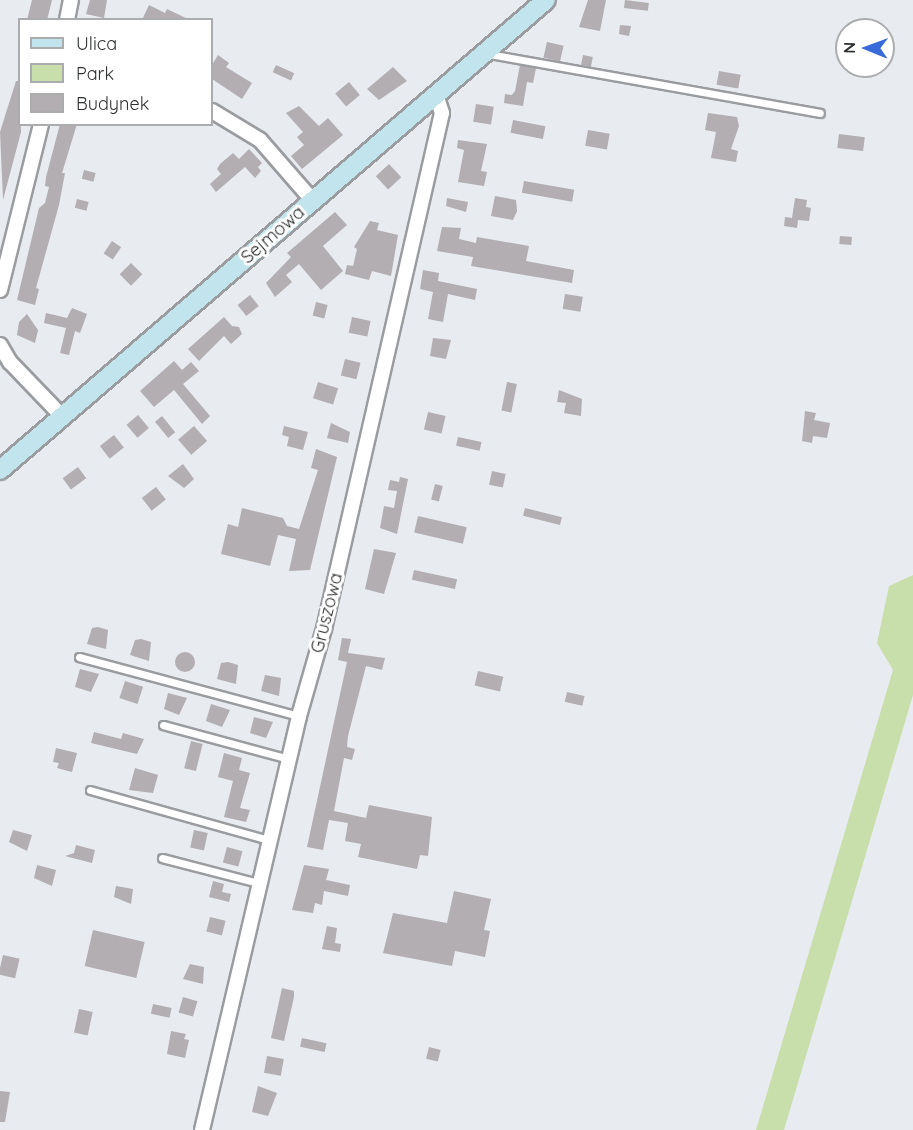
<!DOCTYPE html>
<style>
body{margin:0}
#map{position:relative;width:913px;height:1130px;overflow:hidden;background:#e8ebef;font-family:Quicksand,sans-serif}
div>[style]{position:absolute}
.green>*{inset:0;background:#c9dfab}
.building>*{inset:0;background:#b2aeb2;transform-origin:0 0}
.round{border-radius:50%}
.roads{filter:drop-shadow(2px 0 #9a9ca0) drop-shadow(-2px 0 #9a9ca0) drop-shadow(0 2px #9a9ca0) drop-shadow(0 -2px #9a9ca0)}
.service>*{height:7px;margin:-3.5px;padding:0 3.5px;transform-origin:3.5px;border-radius:3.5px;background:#fff}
.minor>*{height:14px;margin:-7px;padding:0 7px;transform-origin:7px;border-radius:7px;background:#fff}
.secondary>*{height:18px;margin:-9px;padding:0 9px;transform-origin:9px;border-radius:9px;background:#c2e4ec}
span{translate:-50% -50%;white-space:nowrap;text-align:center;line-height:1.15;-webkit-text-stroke:6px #fff;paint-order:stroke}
.street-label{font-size:18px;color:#2e3031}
.legend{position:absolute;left:18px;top:18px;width:195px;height:108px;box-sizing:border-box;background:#fff;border:2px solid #abacad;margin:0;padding:8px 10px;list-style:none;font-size:18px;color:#2e3031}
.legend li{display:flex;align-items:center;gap:12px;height:30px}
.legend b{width:30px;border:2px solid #abacad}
.north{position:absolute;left:835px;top:18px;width:60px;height:60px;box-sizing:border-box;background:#fff;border:2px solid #abacad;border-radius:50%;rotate:271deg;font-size:16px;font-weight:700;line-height:24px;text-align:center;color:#2e3031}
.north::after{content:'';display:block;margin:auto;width:21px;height:27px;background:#386ada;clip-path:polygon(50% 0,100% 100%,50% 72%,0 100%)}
</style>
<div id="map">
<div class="green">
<div style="clip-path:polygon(913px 575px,913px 695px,784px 1130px,756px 1130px,893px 670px,877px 643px,889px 586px)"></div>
</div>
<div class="building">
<div style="clip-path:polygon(32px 0,52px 0,47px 20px,27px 20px)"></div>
<div style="clip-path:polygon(90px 0,107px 0,104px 18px,86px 14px)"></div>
<div style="clip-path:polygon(588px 0,606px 0,600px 31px,579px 27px)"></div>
<div style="left:625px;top:0;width:24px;height:8px;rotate:7deg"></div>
<div style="clip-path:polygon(149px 5px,165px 13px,167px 9px,190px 20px,142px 20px)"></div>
<div style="clip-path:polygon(620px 25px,631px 26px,629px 36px,619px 34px)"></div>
<div style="left:547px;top:42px;width:17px;height:16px;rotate:13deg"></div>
<div style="clip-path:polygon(218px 55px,229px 63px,226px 67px,252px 83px,242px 99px,212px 79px,212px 65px)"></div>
<div style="left:583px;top:55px;width:10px;height:10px;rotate:11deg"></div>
<div style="left:276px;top:65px;width:20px;height:8px;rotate:24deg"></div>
<div style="clip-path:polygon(520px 65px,536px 68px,533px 83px,527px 82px,523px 106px,504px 103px,505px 94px,512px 95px,515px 91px)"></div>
<div style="clip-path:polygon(393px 67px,407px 81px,379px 100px,367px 89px)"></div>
<div style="left:719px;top:71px;width:22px;height:14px;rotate:10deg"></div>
<div style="clip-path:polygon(16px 81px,20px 81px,21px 132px,3px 200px,0 132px)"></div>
<div style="left:349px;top:82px;width:17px;height:18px;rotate:50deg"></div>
<div style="left:476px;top:104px;width:18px;height:18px;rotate:9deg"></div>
<div style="clip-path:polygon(299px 106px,319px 126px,328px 118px,343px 135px,302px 169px,291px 156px,304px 145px,297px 137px,303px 132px,286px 113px)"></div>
<div style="clip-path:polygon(708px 113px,737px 117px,739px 126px,731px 149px,738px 151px,736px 162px,711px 158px,716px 132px,705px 130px)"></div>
<div style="left:513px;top:120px;width:33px;height:13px;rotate:11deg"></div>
<div style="clip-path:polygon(60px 124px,77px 124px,62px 173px,65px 173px,59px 205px,36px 288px,39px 289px,35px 305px,17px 300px,39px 208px,45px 203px,49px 187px,45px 186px,46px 177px)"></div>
<div style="left:588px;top:130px;width:22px;height:16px;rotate:10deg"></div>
<div style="left:839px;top:134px;width:26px;height:14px;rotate:7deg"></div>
<div style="clip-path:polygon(458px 140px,487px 144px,481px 171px,487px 172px,484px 186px,458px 182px,464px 150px,457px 148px)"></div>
<div style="clip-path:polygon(249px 149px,262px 163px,258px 167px,261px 171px,255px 178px,245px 167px,216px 192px,210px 184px,221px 174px,217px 169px,220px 164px,233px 153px,239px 159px)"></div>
<div style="left:389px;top:164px;width:18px;height:18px;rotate:47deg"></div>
<div style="left:84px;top:170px;width:12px;height:9px;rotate:14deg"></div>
<div style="left:524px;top:181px;width:51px;height:12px;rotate:10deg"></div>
<div style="clip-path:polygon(495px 196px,516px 200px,517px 211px,513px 220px,491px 216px)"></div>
<div style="clip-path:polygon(447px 198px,468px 202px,466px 212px,446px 206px)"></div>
<div style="clip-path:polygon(795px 198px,807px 200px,806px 207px,811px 208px,809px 221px,798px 220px,797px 228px,784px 226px,785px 217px,792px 218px)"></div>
<div style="left:77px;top:199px;width:12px;height:9px;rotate:14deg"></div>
<div style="clip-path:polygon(335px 212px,347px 225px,323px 246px,343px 271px,321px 290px,299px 264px,286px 275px,292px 282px,275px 297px,266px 283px,291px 257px,287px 253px)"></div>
<div style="clip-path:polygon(370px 221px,379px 223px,377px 230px,398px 235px,391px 276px,372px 271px,369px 280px,345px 274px,347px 265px,353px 266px,357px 249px,354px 247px)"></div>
<div style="clip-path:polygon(442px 227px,461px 228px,459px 239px,476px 243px,477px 237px,529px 246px,526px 261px,574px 270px,572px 283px,471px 266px,473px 257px,437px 251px)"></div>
<div style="left:840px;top:236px;width:12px;height:8px;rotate:5deg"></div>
<div style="left:112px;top:241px;width:11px;height:15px;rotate:34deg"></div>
<div style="left:131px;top:263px;width:16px;height:16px;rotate:45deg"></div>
<div style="clip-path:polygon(423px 270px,439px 273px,438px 281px,477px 289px,475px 300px,448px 294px,443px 322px,428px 319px,433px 292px,420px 289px)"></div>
<div style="left:565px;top:294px;width:18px;height:15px;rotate:9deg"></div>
<div style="left:250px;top:295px;width:14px;height:16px;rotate:51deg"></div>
<div style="left:316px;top:302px;width:12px;height:14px;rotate:14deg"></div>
<div style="clip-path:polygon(72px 308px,87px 314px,80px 333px,75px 331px,69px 355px,60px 353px,66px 328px,44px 323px,46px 313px,67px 318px)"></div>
<div style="clip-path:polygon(27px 314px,38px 330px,35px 343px,17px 335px,19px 322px)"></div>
<div style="clip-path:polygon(224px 317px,232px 326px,239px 327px,242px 334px,231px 344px,224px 336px,199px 361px,188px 349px)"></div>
<div style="left:352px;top:317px;width:19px;height:16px;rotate:12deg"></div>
<div style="clip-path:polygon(433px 338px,451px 340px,446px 359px,430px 356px)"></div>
<div style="left:345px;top:359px;width:16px;height:17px;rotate:14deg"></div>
<div style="clip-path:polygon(174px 361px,182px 370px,191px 362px,199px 371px,183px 384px,210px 416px,202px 424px,174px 390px,154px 407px,140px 391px)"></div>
<div style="left:318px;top:382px;width:21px;height:17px;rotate:17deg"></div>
<div style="left:507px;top:382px;width:10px;height:29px;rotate:11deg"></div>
<div style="clip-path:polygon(559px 390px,582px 399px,581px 416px,564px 413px,566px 403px,557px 402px)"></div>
<div style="clip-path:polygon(805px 411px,816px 413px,814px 420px,830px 423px,827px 438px,813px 436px,812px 443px,802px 441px)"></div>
<div style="left:428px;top:412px;width:18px;height:18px;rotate:13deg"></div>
<div style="left:138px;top:415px;width:17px;height:15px;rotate:50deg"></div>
<div style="left:162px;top:416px;width:21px;height:9px;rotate:51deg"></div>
<div style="clip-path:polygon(331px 423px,350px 432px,348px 443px,327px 438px)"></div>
<div style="left:194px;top:426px;width:20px;height:21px;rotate:49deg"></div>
<div style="clip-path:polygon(284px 426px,308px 432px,303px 450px,287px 446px,289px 437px,282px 435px)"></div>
<div style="left:114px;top:435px;width:16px;height:18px;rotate:52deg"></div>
<div style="left:458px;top:437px;width:24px;height:9px;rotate:12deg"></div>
<div style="clip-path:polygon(316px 449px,337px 457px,310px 570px,289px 571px,296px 539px,278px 535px,270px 566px,221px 554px,228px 524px,238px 527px,242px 508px,283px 518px,287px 526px,299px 529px,318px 470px,311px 468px)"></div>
<div style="clip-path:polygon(183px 464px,194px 479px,184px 488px,168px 476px)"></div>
<div style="left:78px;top:467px;width:14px;height:19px;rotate:54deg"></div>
<div style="left:492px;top:471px;width:14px;height:14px;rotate:12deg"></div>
<div style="clip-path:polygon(400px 477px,408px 479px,397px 534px,380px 528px,384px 506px,394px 508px,397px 491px,388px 490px,390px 480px,399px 482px)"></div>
<div style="left:435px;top:484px;width:8px;height:16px;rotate:14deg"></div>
<div style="left:156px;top:487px;width:16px;height:18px;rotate:52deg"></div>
<div style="left:525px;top:508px;width:38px;height:8px;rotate:14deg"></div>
<div style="left:418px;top:516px;width:50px;height:17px;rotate:13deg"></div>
<div style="clip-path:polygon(374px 549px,396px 553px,384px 594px,365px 589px)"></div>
<div style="left:414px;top:570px;width:44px;height:10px;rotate:12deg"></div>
<div style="clip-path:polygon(98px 627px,108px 630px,106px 649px,87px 644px,92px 628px)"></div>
<div style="clip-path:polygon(342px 638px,351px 639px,348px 653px,385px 658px,382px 670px,366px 666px,348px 736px,347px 747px,355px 749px,352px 760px,344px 758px,334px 811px,366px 818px,369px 805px,432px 817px,428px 856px,420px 855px,417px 869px,358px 857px,361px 844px,345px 841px,348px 823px,329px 820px,323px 850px,307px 847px,347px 662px,338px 660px)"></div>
<div style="clip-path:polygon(141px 639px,151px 642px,149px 661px,130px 655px,135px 640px)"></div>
<div class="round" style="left:175px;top:652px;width:20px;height:20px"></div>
<div style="clip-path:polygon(228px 662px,238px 665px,236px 684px,217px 679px,221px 663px)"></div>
<div style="clip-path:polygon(80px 669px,99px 674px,91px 692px,75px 687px)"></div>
<div style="left:478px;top:671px;width:26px;height:15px;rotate:13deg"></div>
<div style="clip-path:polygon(265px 675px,281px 678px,279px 696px,261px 691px)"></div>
<div style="left:125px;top:681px;width:19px;height:18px;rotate:18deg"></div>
<div style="left:567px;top:692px;width:18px;height:10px;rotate:13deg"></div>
<div style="clip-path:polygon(168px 693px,187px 698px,179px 715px,164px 709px)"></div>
<div style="clip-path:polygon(211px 704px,230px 710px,222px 727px,206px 721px)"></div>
<div style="clip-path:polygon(254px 717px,273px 722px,266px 738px,250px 733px)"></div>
<div style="clip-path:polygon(94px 732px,121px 739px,123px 733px,144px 739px,137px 754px,91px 743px)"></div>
<div style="left:191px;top:741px;width:12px;height:28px;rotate:14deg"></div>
<div style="clip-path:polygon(56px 748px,77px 753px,72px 772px,57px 768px,59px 763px,53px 762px)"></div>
<div style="clip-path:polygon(224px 753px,242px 758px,239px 770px,250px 773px,240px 808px,250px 810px,246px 822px,224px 817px,233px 781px,218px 777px)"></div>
<div style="clip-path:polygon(135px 768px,158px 775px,153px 793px,129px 790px)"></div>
<div style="clip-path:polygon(13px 830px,32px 835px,27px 851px,9px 842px)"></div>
<div style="left:194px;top:830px;width:14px;height:18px;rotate:12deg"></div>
<div style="clip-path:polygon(76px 845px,95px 850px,92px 863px,65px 856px,74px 853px)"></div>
<div style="left:227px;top:847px;width:16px;height:16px;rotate:15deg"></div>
<div style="clip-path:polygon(37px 865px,56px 870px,52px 886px,34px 878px)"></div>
<div style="clip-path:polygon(304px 865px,329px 869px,326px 880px,350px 885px,348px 896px,324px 891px,322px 905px,315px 903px,313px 913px,292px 910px)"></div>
<div style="clip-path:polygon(213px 881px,224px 884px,222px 892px,231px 894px,229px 902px,209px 897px)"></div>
<div style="clip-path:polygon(116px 886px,133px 889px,131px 904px,114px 897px)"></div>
<div style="clip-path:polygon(454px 891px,491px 899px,484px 930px,490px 931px,485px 957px,455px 951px,452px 966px,383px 953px,393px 913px,447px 923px)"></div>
<div style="left:210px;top:917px;width:16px;height:15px;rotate:14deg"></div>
<div style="clip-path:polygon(327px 926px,337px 928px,335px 943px,341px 944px,340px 952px,322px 949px)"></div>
<div style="left:93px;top:930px;width:53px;height:37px;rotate:13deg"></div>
<div style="left:3px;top:955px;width:17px;height:20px;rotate:13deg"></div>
<div style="clip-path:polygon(190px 964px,204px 967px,203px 984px,183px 979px)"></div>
<div style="clip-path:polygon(282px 988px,294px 991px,294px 997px,284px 1041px,271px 1038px)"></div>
<div style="left:183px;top:997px;width:15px;height:16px;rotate:16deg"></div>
<div style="left:153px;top:1004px;width:19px;height:10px;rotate:12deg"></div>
<div style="left:79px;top:1009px;width:14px;height:24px;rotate:12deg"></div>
<div style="clip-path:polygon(171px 1031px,186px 1034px,184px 1039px,189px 1040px,185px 1058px,167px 1054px)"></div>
<div style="left:302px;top:1038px;width:25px;height:9px;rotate:12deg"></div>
<div style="left:429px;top:1047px;width:12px;height:12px;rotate:14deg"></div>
<div style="left:267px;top:1056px;width:17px;height:17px;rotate:10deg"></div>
<div style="clip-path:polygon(258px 1086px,277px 1093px,268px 1116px,252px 1112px)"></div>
<div style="clip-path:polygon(0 1091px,10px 1092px,5px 1122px,0 1122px)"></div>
</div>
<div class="roads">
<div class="service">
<div style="left:489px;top:54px;width:336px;rotate:10.1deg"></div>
<div style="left:79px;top:657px;width:228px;rotate:15deg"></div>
<div style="left:163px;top:725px;width:131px;rotate:15.1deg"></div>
<div style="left:90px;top:790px;width:186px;rotate:15.6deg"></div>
<div style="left:162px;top:858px;width:100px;rotate:14.5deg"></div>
</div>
<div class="minor">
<div style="left:67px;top:20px;width:20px;rotate:-79deg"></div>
<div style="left:212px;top:111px;width:56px;rotate:31.1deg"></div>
<div style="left:260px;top:140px;width:81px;rotate:49deg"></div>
<div style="left:0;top:290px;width:171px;rotate:-76.1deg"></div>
<div style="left:0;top:345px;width:20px;rotate:60deg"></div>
<div style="left:10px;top:362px;width:75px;rotate:46.1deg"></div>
<div style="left:202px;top:1130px;width:425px;rotate:-76.8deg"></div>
<div style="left:299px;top:716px;width:91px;rotate:-74deg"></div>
<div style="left:324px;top:629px;width:529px;rotate:-77.12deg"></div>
<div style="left:442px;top:113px;width:19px;rotate:-108deg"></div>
</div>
<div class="secondary">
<div style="left:0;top:470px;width:720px;rotate:-40.72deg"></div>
</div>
</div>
<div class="street-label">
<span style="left:273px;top:235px;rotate:-41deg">Sejmowa</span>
<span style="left:327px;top:613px;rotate:-76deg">Gruszowa</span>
</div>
<ul class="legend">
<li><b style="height:8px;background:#c2e4ec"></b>Ulica</li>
<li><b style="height:16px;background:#c9dfab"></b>Park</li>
<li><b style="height:16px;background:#b2aeb2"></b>Budynek</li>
</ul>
<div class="north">N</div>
</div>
